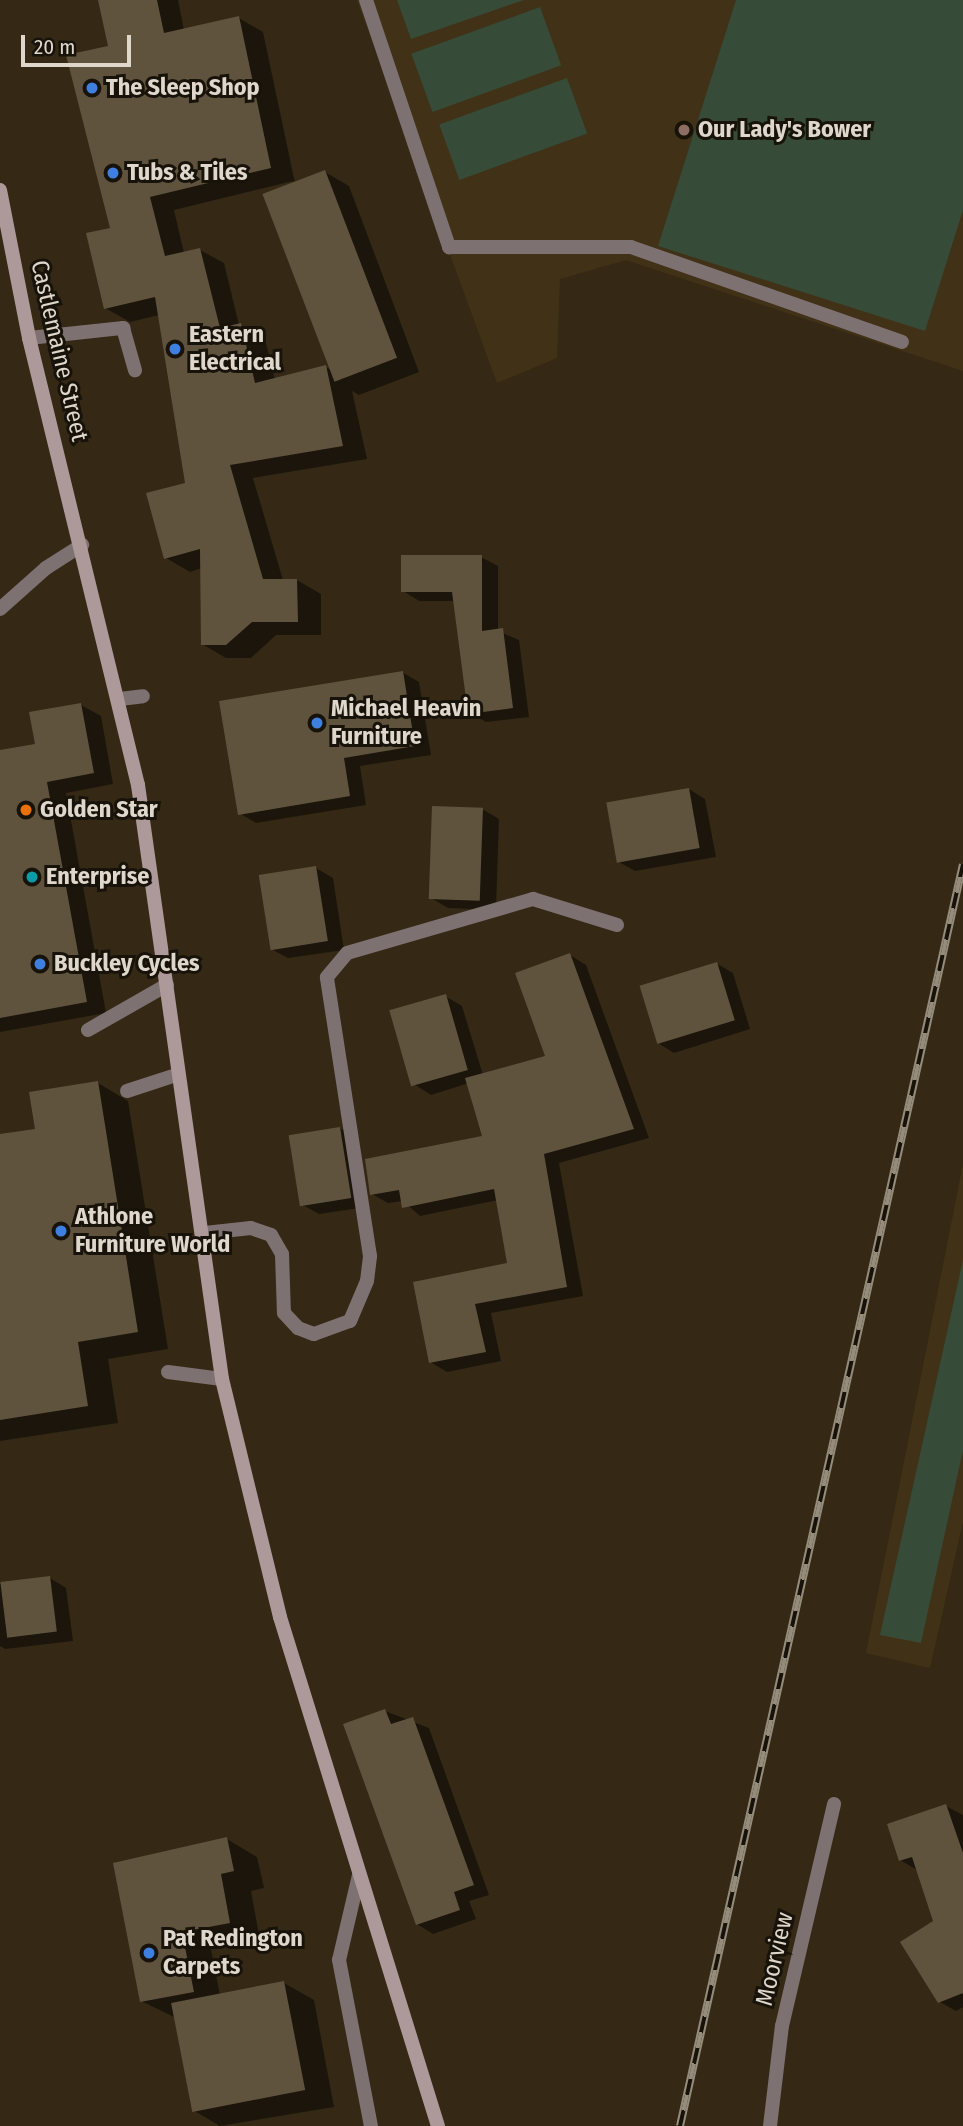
<!DOCTYPE html>
<style>
body{margin:0}
#map{position:relative;width:963px;height:2126px;overflow:hidden;background:#352915;font-family:"Fira Sans Condensed",sans-serif}
div>[style]{position:absolute}
.built>*{inset:0;background:#413117}
.green>*{inset:0;background:#364b38;transform-origin:0 0}
.shadow>*{inset:0;background:#0007}
.building>*{inset:0;background:#60533e;transform-origin:0 0}
.lane>*{height:14px;margin:-7px;padding:0 7px;transform-origin:7px;border-radius:7px;background:#7e7172}
.street>*{height:14px;margin:-7px;padding:0 7px;transform-origin:7px;border-radius:7px;background:#7e7172}
.secondary>*{height:14px;margin:-7px;padding:0 7px;transform-origin:7px;border-radius:7px;background:#ae999a}
.rail>*{height:8px;margin-top:-4px;transform-origin:0;background:repeating-linear-gradient(90deg,#18130a 0 16px,#958c7c 0 32px);box-sizing:border-box;border-block:2px solid #958c7c}
.dots>*{width:19px;height:19px;translate:-50% -50%;box-sizing:border-box;border:4px solid #18130a;border-radius:50%}
span{translate:-50% -50%;white-space:nowrap;text-align:center;line-height:1.15;-webkit-text-stroke:6px #18130a;paint-order:stroke}
.poi-label{font-size:24px;color:#dfd7cb;font-weight:700}
.left{translate:0 -50%;text-align:left}
.street-label{font-size:24px;color:#dfd7cb}
.scale{position:absolute;left:21px;top:35px;width:110px;height:32px;box-sizing:border-box;border:4px solid #dfd7cb;border-top:0;padding-left:9px;font-size:21px;line-height:24px;white-space:nowrap;color:#dfd7cb;-webkit-text-stroke:5px #18130a;paint-order:stroke}
</style>
<div id="map">
<div class="built">
<div style="clip-path:polygon(357px 0,963px 0,963px 371px,626px 260px,560px 279px,557px 358px,497px 383px)"></div>
<div style="clip-path:polygon(963px 1164px,963px 1522px,930px 1668px,866px 1653px)"></div>
</div>
<div class="green">
<div style="clip-path:polygon(397px 0,524px 0,411px 39px)"></div>
<div style="clip-path:polygon(736px 0,963px 0,963px 210px,925px 331px,658px 246px)"></div>
<div style="left:540px;top:7px;width:62px;height:137px;rotate:70deg"></div>
<div style="left:567px;top:78px;width:59px;height:136px;rotate:70deg"></div>
<div style="clip-path:polygon(963px 1260px,963px 1450px,921px 1643px,880px 1635px)"></div>
</div>
<div class="shadow">
<div style="clip-path:polygon(evenodd,100px 0,178px 0,184px 30px,239px 18px,263px 32px,295px 183px,325px 172px,349px 186px,419px 372px,359px 395px,352px 391px,367px 459px,253px 478px,283px 580px,297px 580px,321px 594px,321px 635px,276px 635px,251px 658px,226px 658px,202px 644px,202px 568px,190px 572px,166px 558px,187px 484px,159px 315px,130px 322px,105px 308px,112px 229px,110px 47px,100px 0,293px 181px,330px 369px,325px 367px,275px 380px,265px 339px,239px 325px,224px 263px,200px 250px,184px 253px,174px 210px,293px 181px)"></div>
<div style="clip-path:polygon(481px 557px,498px 566px,498px 631px,519px 640px,529px 717px,486px 722px,470px 713px,455px 601px,419px 601px,403px 591px)"></div>
<div style="clip-path:polygon(402px 672px,419px 682px,431px 755px,360px 766px,366px 805px,256px 823px,239px 813px)"></div>
<div style="clip-path:polygon(81px 705px,101px 716px,113px 784px,66px 793px,106px 1013px,0 1032px,0 752px,37px 745px)"></div>
<div style="clip-path:polygon(689px 789px,705px 799px,716px 857px,635px 871px,619px 862px)"></div>
<div style="clip-path:polygon(482px 809px,499px 819px,496px 910px,448px 908px,431px 898px)"></div>
<div style="clip-path:polygon(316px 868px,333px 878px,344px 950px,288px 958px,271px 949px)"></div>
<div style="clip-path:polygon(570px 955px,586px 965px,649px 1138px,559px 1163px,583px 1296px,491px 1313px,501px 1361px,447px 1372px,430px 1362px,415px 1283px,509px 1264px,498px 1200px,420px 1216px,403px 1201px,388px 1203px,372px 1194px,484px 1137px,469px 1083px,431px 1095px,415px 1085px,445px 996px,462px 1006px,483px 1075px,547px 1057px)"></div>
<div style="clip-path:polygon(716px 963px,733px 973px,750px 1029px,674px 1053px,658px 1043px)"></div>
<div style="clip-path:polygon(98px 1083px,128px 1101px,168px 1349px,108px 1359px,118px 1423px,0 1441px,0 1136px,37px 1130px)"></div>
<div style="clip-path:polygon(340px 1128px,356px 1138px,367px 1207px,319px 1214px,303px 1205px)"></div>
<div style="clip-path:polygon(50px 1578px,66px 1588px,73px 1641px,5px 1649px,0 1646px,0 1584px)"></div>
<div style="clip-path:polygon(385px 1711px,429px 1728px,489px 1895px,469px 1901px,476px 1919px,433px 1934px,417px 1924px)"></div>
<div style="clip-path:polygon(946px 1806px,963px 1815px,963px 2007px,956px 2011px,940px 2002px,935px 1922px,917px 1870px,900px 1860px)"></div>
<div style="clip-path:polygon(227px 1839px,257px 1857px,264px 1888px,251px 1891px,260px 1940px,211px 1949px,220px 1995px,284px 1983px,314px 2000px,334px 2107px,220px 2126px,193px 2110px,176px 2018px,141px 2001px)"></div>
</div>
<div class="building">
<div style="clip-path:polygon(98px 0,157px 0,164px 33px,239px 16px,271px 168px,150px 197px,165px 256px,200px 248px,220px 328px,241px 323px,255px 383px,326px 365px,343px 446px,230px 465px,263px 579px,297px 579px,298px 622px,252px 622px,226px 645px,201px 645px,200px 549px,164px 559px,146px 493px,185px 483px,155px 297px,104px 309px,86px 233px,110px 228px,66px 55px,108px 46px)"></div>
<div style="left:325px;top:170px;width:201px;height:67px;rotate:69deg"></div>
<div style="clip-path:polygon(401px 555px,482px 555px,482px 631px,503px 628px,513px 708px,468px 714px,452px 592px,401px 592px)"></div>
<div style="clip-path:polygon(403px 671px,415px 746px,344px 758px,350px 796px,238px 815px,219px 701px)"></div>
<div style="clip-path:polygon(81px 703px,94px 773px,47px 782px,87px 1002px,0 1018px,0 750px,35px 744px,29px 712px)"></div>
<div style="left:689px;top:788px;width:61px;height:84px;rotate:80deg"></div>
<div style="left:432px;top:806px;width:51px;height:93px;rotate:2deg"></div>
<div style="left:316px;top:866px;width:76px;height:58px;rotate:81deg"></div>
<div style="clip-path:polygon(570px 953px,634px 1129px,544px 1154px,567px 1287px,475px 1304px,486px 1352px,429px 1363px,413px 1282px,507px 1263px,494px 1189px,402px 1208px,399px 1190px,370px 1195px,365px 1159px,482px 1136px,465px 1078px,545px 1056px,515px 973px)"></div>
<div style="left:717px;top:962px;width:61px;height:81px;rotate:73deg"></div>
<div style="left:446px;top:994px;width:79px;height:59px;rotate:74deg"></div>
<div style="clip-path:polygon(98px 1081px,138px 1332px,78px 1342px,88px 1406px,0 1420px,0 1134px,35px 1129px,29px 1092px)"></div>
<div style="left:340px;top:1127px;width:72px;height:52px;rotate:81deg"></div>
<div style="left:50px;top:1576px;width:56px;height:50px;rotate:83deg"></div>
<div style="clip-path:polygon(385px 1709px,391px 1724px,413px 1717px,474px 1885px,454px 1892px,460px 1910px,416px 1925px,343px 1724px)"></div>
<div style="clip-path:polygon(946px 1804px,963px 1853px,963px 1993px,938px 2003px,900px 1942px,933px 1921px,912px 1857px,899px 1861px,887px 1824px)"></div>
<div style="clip-path:polygon(227px 1837px,234px 1871px,221px 1874px,230px 1923px,182px 1932px,194px 1992px,140px 2002px,113px 1863px)"></div>
<div style="left:284px;top:1981px;width:111px;height:115px;rotate:79deg"></div>
</div>
<div class="lane">
<div style="left:366px;top:0;width:261px;rotate:71.4deg"></div>
<div style="left:449px;top:247px;width:182px"></div>
<div style="left:631px;top:247px;width:287px;rotate:19.3deg"></div>
<div style="left:29px;top:338px;width:95px;rotate:-6.1deg"></div>
<div style="left:123px;top:328px;width:44px;rotate:74.1deg"></div>
<div style="left:0;top:609px;width:62px;rotate:-41.7deg"></div>
<div style="left:46px;top:568px;width:43px;rotate:-32.6deg"></div>
<div style="left:120px;top:699px;width:23px;rotate:-7deg"></div>
<div style="left:88px;top:1030px;width:91px;rotate:-29.7deg"></div>
<div style="left:127px;top:1091px;width:52px;rotate:-18.1deg"></div>
<div style="left:205px;top:1233px;width:46px;rotate:-6.2deg"></div>
<div style="left:251px;top:1228px;width:21px;rotate:19deg"></div>
<div style="left:271px;top:1235px;width:22px;rotate:60deg"></div>
<div style="left:282px;top:1254px;width:59px;rotate:88.1deg"></div>
<div style="left:284px;top:1313px;width:21px;rotate:47deg"></div>
<div style="left:298px;top:1328px;width:17px;rotate:21deg"></div>
<div style="left:314px;top:1334px;width:38px;rotate:-20deg"></div>
<div style="left:350px;top:1321px;width:43px;rotate:-67deg"></div>
<div style="left:367px;top:1281px;width:25px;rotate:-83deg"></div>
<div style="left:370px;top:1256px;width:282px;rotate:-98.8deg"></div>
<div style="left:327px;top:977px;width:31px;rotate:-50deg"></div>
<div style="left:347px;top:953px;width:194px;rotate:-16.2deg"></div>
<div style="left:533px;top:899px;width:88px;rotate:17.2deg"></div>
<div style="left:168px;top:1372px;width:54px;rotate:7.4deg"></div>
</div>
<div class="street">
<div style="left:359px;top:1875px;width:87px;rotate:103.2deg"></div>
<div style="left:339px;top:1960px;width:169px;rotate:79.1deg"></div>
<div style="left:770px;top:2126px;width:101px;rotate:-83.2deg"></div>
<div style="left:782px;top:2026px;width:228px;rotate:-76.8deg"></div>
</div>
<div class="secondary">
<div style="left:0;top:190px;width:151px;rotate:78.9deg"></div>
<div style="left:29px;top:338px;width:460px;rotate:76.3deg"></div>
<div style="left:138px;top:785px;width:600px;rotate:81.95deg"></div>
<div style="left:222px;top:1379px;width:245px;rotate:76.3deg"></div>
<div style="left:280px;top:1617px;width:533px;rotate:72.76deg"></div>
</div>
<div class="rail">
<div style="left:680px;top:2126px;width:1293px;rotate:-77.36deg"></div>
</div>
<div class="dots">
<div style="left:92px;top:88px;background:#3f7fe0"></div>
<div style="left:684px;top:130px;background:#8d6e63"></div>
<div style="left:113px;top:173px;background:#3f7fe0"></div>
<div style="left:175px;top:349px;background:#3f7fe0"></div>
<div style="left:317px;top:723px;background:#3f7fe0"></div>
<div style="left:26px;top:810px;background:#e8710a"></div>
<div style="left:32px;top:877px;background:#0f9aa8"></div>
<div style="left:40px;top:964px;background:#3f7fe0"></div>
<div style="left:61px;top:1231px;background:#3f7fe0"></div>
<div style="left:149px;top:1953px;background:#3f7fe0"></div>
</div>
<div class="poi-label">
<span class="left" style="left:106px;top:88px">The Sleep Shop</span>
<span class="left" style="left:698px;top:130px">Our Lady's Bower</span>
<span class="left" style="left:127px;top:173px">Tubs &amp; Tiles</span>
<span class="left" style="left:189px;top:349px">Eastern<br>Electrical</span>
<span class="left" style="left:331px;top:723px">Michael Heavin<br>Furniture</span>
<span class="left" style="left:40px;top:810px">Golden Star</span>
<span class="left" style="left:46px;top:877px">Enterprise</span>
<span class="left" style="left:54px;top:964px">Buckley Cycles</span>
<span class="left" style="left:75px;top:1231px">Athlone<br>Furniture World</span>
<span class="left" style="left:163px;top:1953px">Pat Redington<br>Carpets</span>
</div>
<div class="street-label">
<span style="left:59px;top:351px;rotate:77deg">Castlemaine Street</span>
<span style="left:775px;top:1959px;rotate:-77deg">Moorview</span>
</div>
<div class="scale">20 m</div>
</div>
